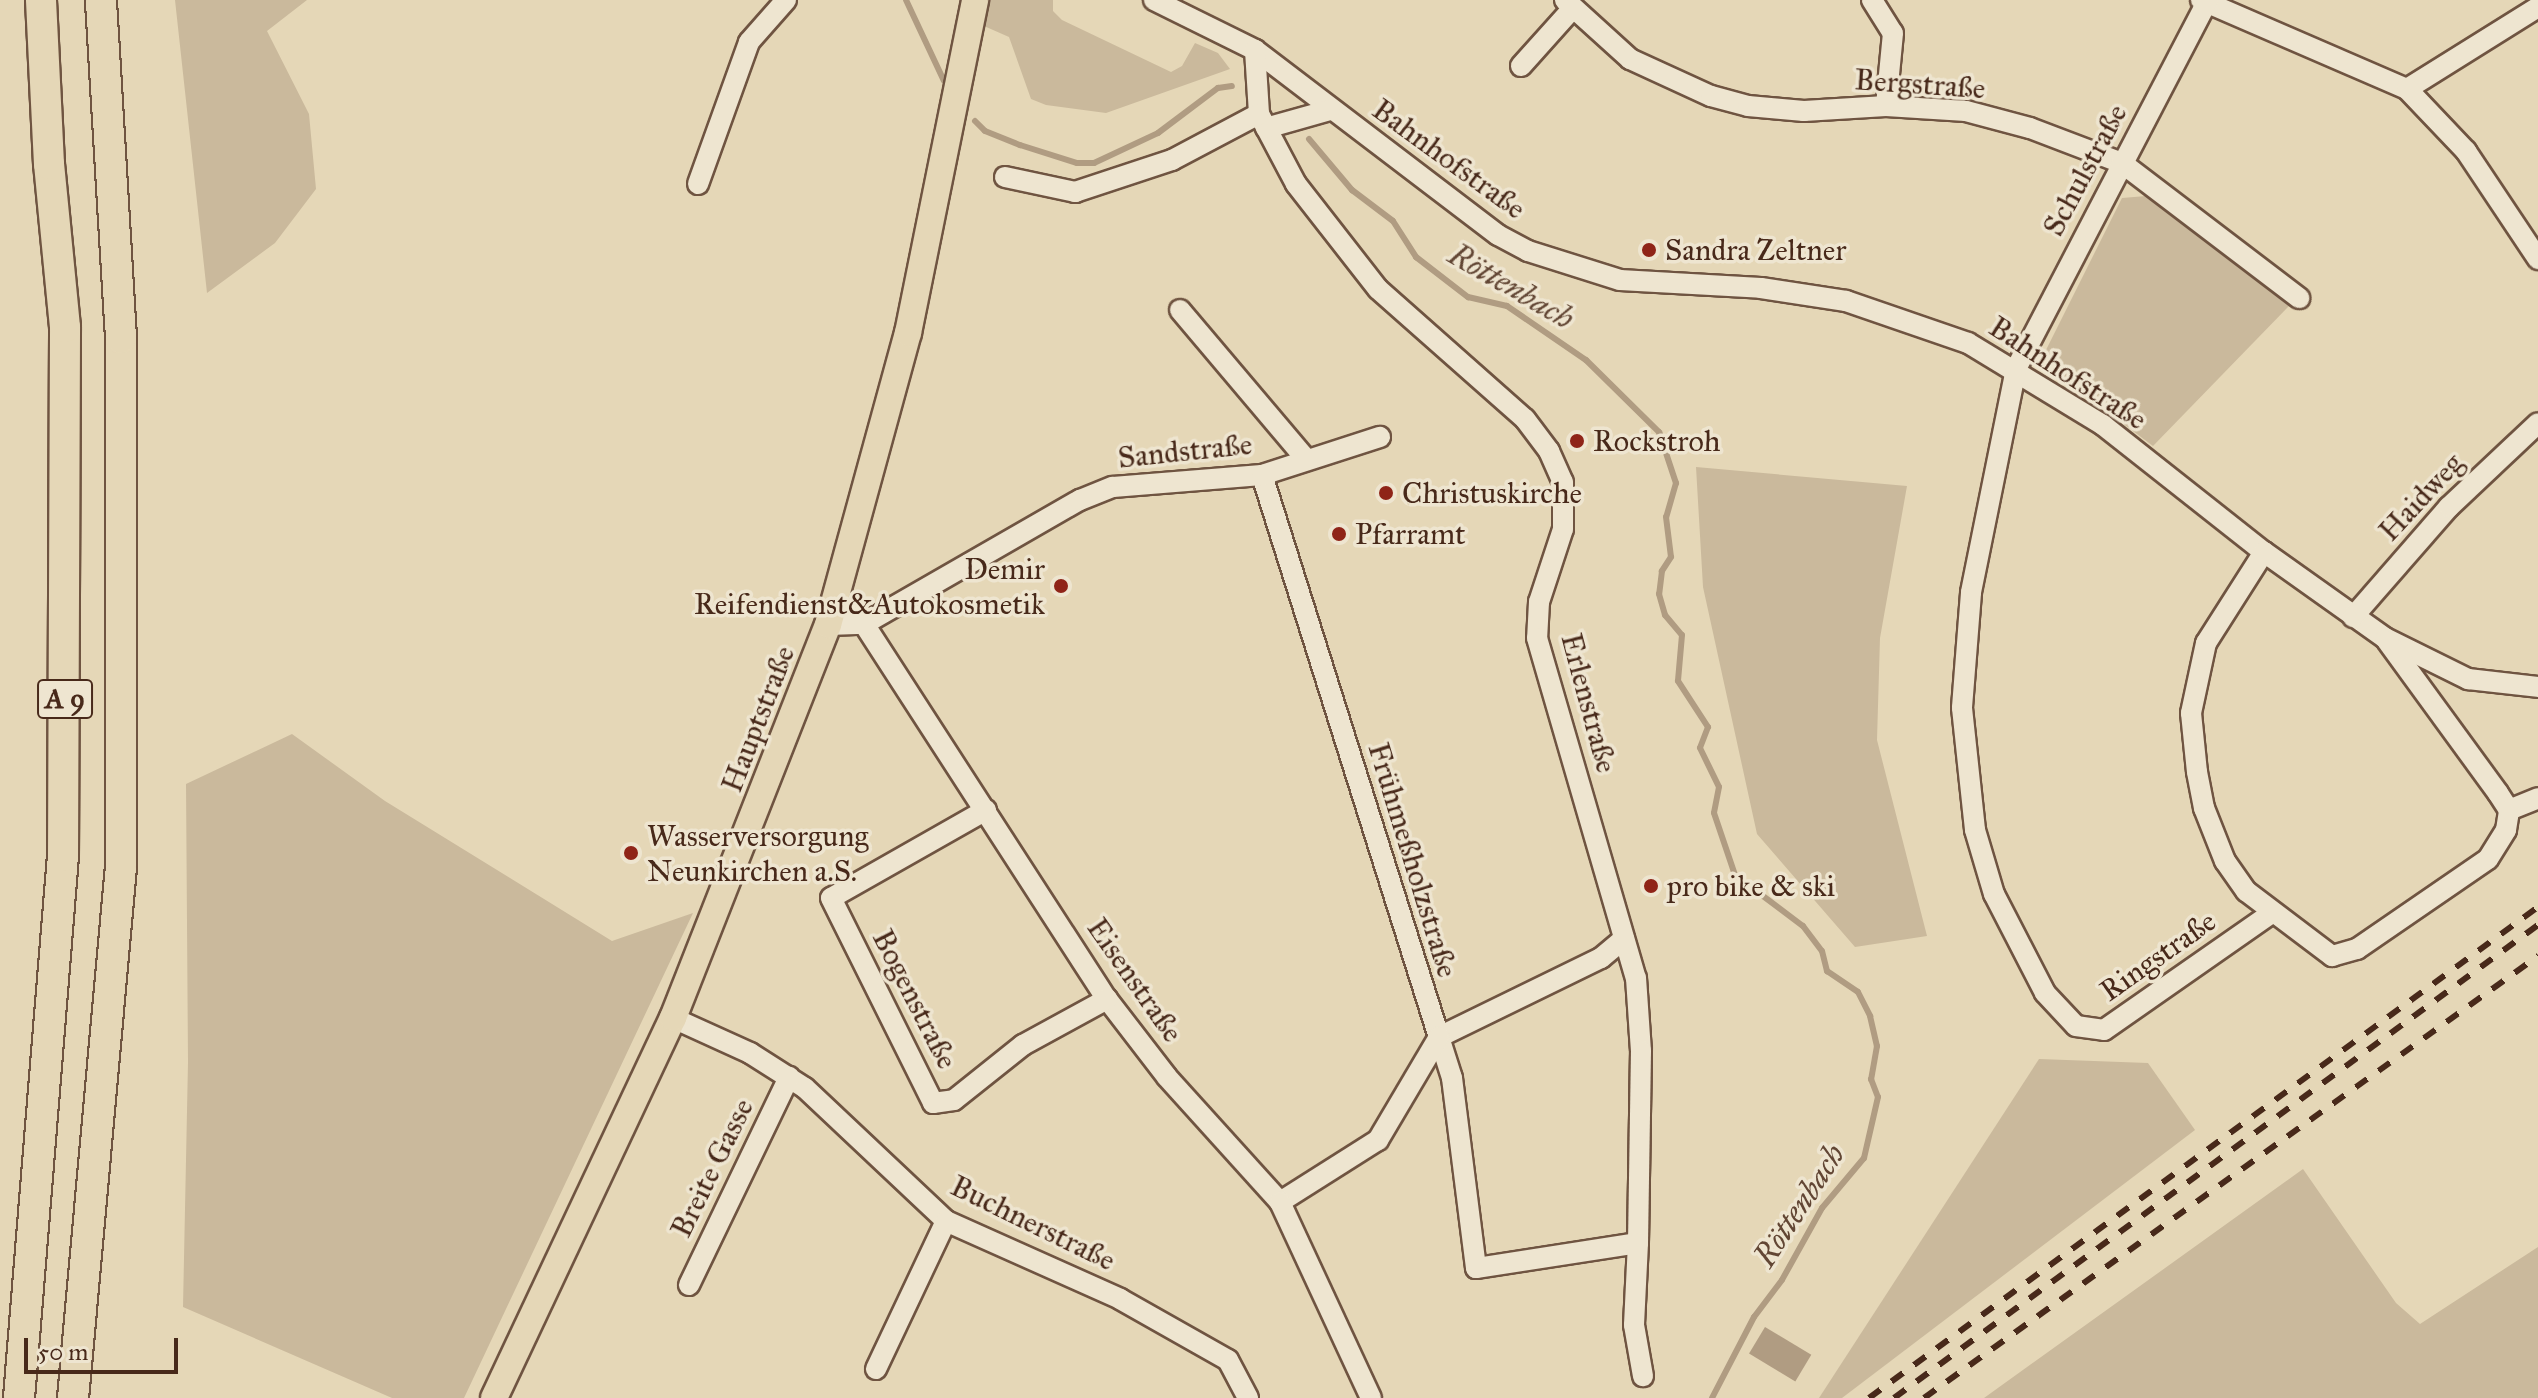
<!DOCTYPE html>
<meta charset="utf-8">
<style>
body{margin:0}
#map{position:relative;width:2538px;height:1398px;overflow:hidden;background:#e5d7b7;font-family:"IM FELL Great Primer",serif}
div>[style]{position:absolute}
.green>*{inset:0;background:#cab99c}
.water>*{inset:0;background:#b09c82;transform-origin:0 0}
.stream>*{height:6px;margin:-3px;padding:0 3px;transform-origin:3px;border-radius:3px;background:#b09c82}
.roads{filter:drop-shadow(2px 0 #6f5441) drop-shadow(-2px 0 #6f5441) drop-shadow(0 2px #6f5441) drop-shadow(0 -2px #6f5441)}
.minor>*{height:20px;margin:-10px;padding:0 10px;transform-origin:10px;border-radius:10px;background:#eee5d0}
.major>*{height:26px;margin:-13px;padding:0 13px;transform-origin:13px;border-radius:13px;background:#e5d7b7}
.highway>*{height:30px;margin:-15px;padding:0 15px;transform-origin:15px;border-radius:15px;background:#e5d7b7}
.rail>*{height:6px;margin-top:-3px;transform-origin:0;background:repeating-linear-gradient(90deg,#48291a 0 14px,transparent 0 28px)}
.dots>*{width:22px;height:22px;translate:-50% -50%;box-sizing:border-box;border:4px solid #eee5d0;border-radius:50%}
span{translate:-50% -50%;white-space:nowrap;text-align:center;line-height:1.15;-webkit-text-stroke:7px #eee5d0;paint-order:stroke}
.shield-label span{padding:2px 6px;background:#eee5d0;border:2px solid;border-radius:6px;-webkit-text-stroke-width:0}
.shield-label{font-size:28px;color:#48291a;font-weight:700}
.street-label{font-size:30px;color:#48291a}
.poi-label{font-size:30px;color:#48291a}
.left{translate:0 -50%;text-align:left}
.right{translate:-100% -50%;text-align:right}
.water-label{font-size:32px;color:#624634;font-style:italic}
.scale{position:absolute;left:24px;top:1338px;width:154px;height:36px;box-sizing:border-box;border:4px solid #48291a;border-top:0;padding-left:10px;font-size:24px;line-height:28px;white-space:nowrap;color:#48291a;-webkit-text-stroke:6px #eee5d0;paint-order:stroke}
</style>
<div id="map">
<div class="green">
<div style="clip-path:polygon(175px 0,307px 0,267px 31px,309px 114px,316px 189px,275px 243px,207px 293px)"></div>
<div style="clip-path:polygon(988px 0,1053px 0,1053px 11px,1062px 20px,1171px 72px,1182px 66px,1195px 43px,1218px 53px,1230px 69px,1106px 113px,1046px 105px,1031px 99px,1009px 37px,984px 26px)"></div>
<div style="clip-path:polygon(2146px 196px,2290px 305px,2153px 446px,2058px 375px,2045px 352px,2122px 198px)"></div>
<div style="clip-path:polygon(1696px 467px,1907px 486px,1880px 638px,1877px 740px,1927px 936px,1855px 947px,1757px 834px,1703px 587px)"></div>
<div style="clip-path:polygon(292px 734px,385px 801px,612px 941px,693px 913px,464px 1398px,392px 1398px,183px 1307px,188px 1062px,186px 784px)"></div>
<div style="clip-path:polygon(2039px 1059px,2148px 1063px,2195px 1130px,1842px 1398px,1819px 1398px)"></div>
<div style="clip-path:polygon(2303px 1169px,2396px 1303px,2420px 1324px,2538px 1247px,2538px 1398px,1984px 1398px)"></div>
</div>
<div class="water">
<div style="left:1765px;top:1327px;width:54px;height:31px;rotate:31deg"></div>
</div>
<div class="stream">
<div style="left:906px;top:0;width:89px;rotate:64.9deg"></div>
<div style="left:975px;top:121px;width:14px;rotate:45deg"></div>
<div style="left:985px;top:131px;width:38px;rotate:22deg"></div>
<div style="left:1020px;top:145px;width:60px;rotate:17.5deg"></div>
<div style="left:1077px;top:163px;width:17px"></div>
<div style="left:1094px;top:163px;width:71px;rotate:-25.1deg"></div>
<div style="left:1158px;top:133px;width:75px;rotate:-36.9deg"></div>
<div style="left:1218px;top:88px;width:14px;rotate:-8deg"></div>
<div style="left:1309px;top:139px;width:67px;rotate:49.9deg"></div>
<div style="left:1352px;top:190px;width:51px;rotate:37.1deg"></div>
<div style="left:1393px;top:221px;width:43px;rotate:57.4deg"></div>
<div style="left:1416px;top:257px;width:66px;rotate:37.6deg"></div>
<div style="left:1468px;top:297px;width:40px;rotate:13deg"></div>
<div style="left:1507px;top:306px;width:96px;rotate:34.4deg"></div>
<div style="left:1586px;top:360px;width:103px;rotate:44.6deg"></div>
<div style="left:1659px;top:432px;width:54px;rotate:71.6deg"></div>
<div style="left:1676px;top:483px;width:35px;rotate:106deg"></div>
<div style="left:1666px;top:517px;width:40px;rotate:82.9deg"></div>
<div style="left:1671px;top:557px;width:17px;rotate:123deg"></div>
<div style="left:1662px;top:571px;width:23px;rotate:97deg"></div>
<div style="left:1659px;top:594px;width:22px;rotate:74deg"></div>
<div style="left:1665px;top:615px;width:26px;rotate:50deg"></div>
<div style="left:1682px;top:635px;width:46px;rotate:95deg"></div>
<div style="left:1678px;top:681px;width:55px;rotate:56.9deg"></div>
<div style="left:1708px;top:727px;width:22px;rotate:111deg"></div>
<div style="left:1700px;top:748px;width:43px;rotate:64deg"></div>
<div style="left:1719px;top:787px;width:26px;rotate:101deg"></div>
<div style="left:1714px;top:813px;width:65px;rotate:71.3deg"></div>
<div style="left:1735px;top:875px;width:85px;rotate:36.9deg"></div>
<div style="left:1803px;top:926px;width:31px;rotate:53deg"></div>
<div style="left:1822px;top:951px;width:21px;rotate:76deg"></div>
<div style="left:1827px;top:971px;width:37px;rotate:34deg"></div>
<div style="left:1858px;top:992px;width:27px;rotate:63deg"></div>
<div style="left:1870px;top:1016px;width:31px;rotate:77deg"></div>
<div style="left:1877px;top:1046px;width:34px;rotate:100deg"></div>
<div style="left:1871px;top:1079px;width:19px;rotate:69deg"></div>
<div style="left:1878px;top:1097px;width:63px;rotate:102.9deg"></div>
<div style="left:1864px;top:1158px;width:65px;rotate:130deg"></div>
<div style="left:1822px;top:1208px;width:82px;rotate:119.1deg"></div>
<div style="left:1782px;top:1280px;width:46px;rotate:127.1deg"></div>
<div style="left:1754px;top:1317px;width:91px;rotate:117.4deg"></div>
</div>
<div class="roads">
<div class="minor">
<div style="left:1154px;top:0;width:113px;rotate:26.3deg"></div>
<div style="left:1255px;top:50px;width:305px;rotate:37.3deg"></div>
<div style="left:1498px;top:235px;width:34px;rotate:28deg"></div>
<div style="left:1528px;top:251px;width:96px;rotate:17.5deg"></div>
<div style="left:1620px;top:280px;width:141px;rotate:3.2deg"></div>
<div style="left:1761px;top:288px;width:86px;rotate:8.7deg"></div>
<div style="left:1846px;top:301px;width:129px;rotate:19deg"></div>
<div style="left:1968px;top:343px;width:158px;rotate:31.3deg"></div>
<div style="left:2103px;top:425px;width:205px;rotate:38.3deg"></div>
<div style="left:2264px;top:552px;width:148px;rotate:35.4deg"></div>
<div style="left:2385px;top:638px;width:93px;rotate:26.3deg"></div>
<div style="left:2468px;top:679px;width:70px;rotate:6.5deg"></div>
<div style="left:1565px;top:0;width:88px;rotate:42.2deg"></div>
<div style="left:1630px;top:59px;width:89px;rotate:24.6deg"></div>
<div style="left:1711px;top:96px;width:38px;rotate:15deg"></div>
<div style="left:1748px;top:106px;width:56px;rotate:5.1deg"></div>
<div style="left:1804px;top:111px;width:82px;rotate:-3.5deg"></div>
<div style="left:1886px;top:106px;width:80px;rotate:3.6deg"></div>
<div style="left:1966px;top:111px;width:66px;rotate:14.9deg"></div>
<div style="left:2030px;top:128px;width:98px;rotate:20.8deg"></div>
<div style="left:2122px;top:163px;width:223px;rotate:37.3deg"></div>
<div style="left:1872px;top:0;width:39px;rotate:58deg"></div>
<div style="left:1893px;top:33px;width:73px;rotate:95.5deg"></div>
<div style="left:2201px;top:0;width:224px;rotate:23.4deg"></div>
<div style="left:2407px;top:89px;width:86px;rotate:46.4deg"></div>
<div style="left:2466px;top:151px;width:130px;rotate:56.3deg"></div>
<div style="left:2208px;top:0;width:416px;rotate:117.5deg"></div>
<div style="left:2016px;top:369px;width:228px;rotate:101.4deg"></div>
<div style="left:1971px;top:593px;width:115px;rotate:94.5deg"></div>
<div style="left:1962px;top:708px;width:123px;rotate:83.9deg"></div>
<div style="left:1975px;top:830px;width:67px;rotate:73.5deg"></div>
<div style="left:1994px;top:894px;width:111px;rotate:62.7deg"></div>
<div style="left:2045px;top:993px;width:45px;rotate:46.8deg"></div>
<div style="left:2076px;top:1026px;width:28px;rotate:8deg"></div>
<div style="left:2104px;top:1030px;width:203px;rotate:-34.9deg"></div>
<div style="left:1255px;top:50px;width:64px;rotate:86.4deg"></div>
<div style="left:1259px;top:114px;width:79px;rotate:62.1deg"></div>
<div style="left:1296px;top:184px;width:133px;rotate:52deg"></div>
<div style="left:1378px;top:289px;width:196px;rotate:41.5deg"></div>
<div style="left:1525px;top:419px;width:40px;rotate:53deg"></div>
<div style="left:1549px;top:451px;width:34px;rotate:66deg"></div>
<div style="left:1563px;top:482px;width:47px;rotate:90deg"></div>
<div style="left:1563px;top:529px;width:77px;rotate:108.2deg"></div>
<div style="left:1539px;top:602px;width:36px;rotate:93deg"></div>
<div style="left:1537px;top:638px;width:354px;rotate:73.8deg"></div>
<div style="left:1636px;top:978px;width:73px;rotate:86.1deg"></div>
<div style="left:1641px;top:1051px;width:192px;rotate:90.9deg"></div>
<div style="left:1638px;top:1243px;width:164px;rotate:171.2deg"></div>
<div style="left:1476px;top:1268px;width:192px;rotate:-97.2deg"></div>
<div style="left:1452px;top:1078px;width:43px;rotate:-107.6deg"></div>
<div style="left:1439px;top:1037px;width:180px;rotate:-26deg"></div>
<div style="left:1601px;top:958px;width:30px;rotate:-40deg"></div>
<div style="left:1521px;top:66px;width:78px;rotate:-48.1deg"></div>
<div style="left:2407px;top:89px;width:155px;rotate:-32deg"></div>
<div style="left:1266px;top:128px;width:66px;rotate:-15.7deg"></div>
<div style="left:1005px;top:177px;width:72px;rotate:12.1deg"></div>
<div style="left:1075px;top:192px;width:102px;rotate:-18.3deg"></div>
<div style="left:1172px;top:160px;width:98px;rotate:-27.9deg"></div>
<div style="left:698px;top:184px;width:151px;rotate:-70.2deg"></div>
<div style="left:749px;top:42px;width:56px;rotate:-48.6deg"></div>
<div style="left:1180px;top:310px;width:194px;rotate:49.8deg"></div>
<div style="left:1262px;top:475px;width:589px;rotate:72.52deg"></div>
<div style="left:1439px;top:1037px;width:120px;rotate:120.6deg"></div>
<div style="left:1378px;top:1140px;width:116px;rotate:147.7deg"></div>
<div style="left:2264px;top:552px;width:108px;rotate:122.5deg"></div>
<div style="left:2206px;top:643px;width:72px;rotate:102.1deg"></div>
<div style="left:2191px;top:713px;width:59px;rotate:84.2deg"></div>
<div style="left:2197px;top:772px;width:37px;rotate:79deg"></div>
<div style="left:2204px;top:808px;width:57px;rotate:68.4deg"></div>
<div style="left:2225px;top:861px;width:37px;rotate:55deg"></div>
<div style="left:2246px;top:891px;width:108px;rotate:37.1deg"></div>
<div style="left:2332px;top:956px;width:26px;rotate:-16deg"></div>
<div style="left:2357px;top:949px;width:159px;rotate:-34.5deg"></div>
<div style="left:2488px;top:859px;width:34px;rotate:-58deg"></div>
<div style="left:2506px;top:830px;width:20px;rotate:-81deg"></div>
<div style="left:2509px;top:810px;width:20px;rotate:-123deg"></div>
<div style="left:2498px;top:793px;width:188px;rotate:-126.1deg"></div>
<div style="left:2353px;top:617px;width:146px;rotate:-48.9deg"></div>
<div style="left:2449px;top:507px;width:122px;rotate:-43.3deg"></div>
<div style="left:864px;top:624px;width:249px;rotate:-29.9deg"></div>
<div style="left:1080px;top:500px;width:35px;rotate:-22deg"></div>
<div style="left:1113px;top:487px;width:149px;rotate:-4.6deg"></div>
<div style="left:1262px;top:475px;width:124px;rotate:-17.9deg"></div>
<div style="left:828px;top:625px;width:36px;rotate:-2deg"></div>
<div style="left:864px;top:624px;width:447px;rotate:57.1deg"></div>
<div style="left:1107px;top:999px;width:98px;rotate:52.4deg"></div>
<div style="left:1167px;top:1077px;width:169px;rotate:47.9deg"></div>
<div style="left:1280px;top:1202px;width:216px;rotate:65.1deg"></div>
<div style="left:986px;top:810px;width:178px;rotate:150.4deg"></div>
<div style="left:831px;top:898px;width:229px;rotate:63.5deg"></div>
<div style="left:933px;top:1103px;width:21px;rotate:-8deg"></div>
<div style="left:954px;top:1100px;width:88px;rotate:-38.6deg"></div>
<div style="left:1023px;top:1045px;width:96px;rotate:-28.7deg"></div>
<div style="left:2509px;top:810px;width:31px;rotate:-22deg"></div>
<div style="left:673px;top:1018px;width:85px;rotate:24.4deg"></div>
<div style="left:750px;top:1053px;width:65px;rotate:32.5deg"></div>
<div style="left:805px;top:1088px;width:194px;rotate:43.3deg"></div>
<div style="left:946px;top:1221px;width:191px;rotate:24.1deg"></div>
<div style="left:1120px;top:1299px;width:124px;rotate:29.5deg"></div>
<div style="left:1228px;top:1360px;width:43px;rotate:62.2deg"></div>
<div style="left:1638px;top:1243px;width:82px;rotate:92.8deg"></div>
<div style="left:1634px;top:1325px;width:52px;rotate:80deg"></div>
<div style="left:689px;top:1285px;width:231px;rotate:-64.3deg"></div>
<div style="left:876px;top:1369px;width:164px;rotate:-64.7deg"></div>
</div>
<div class="major">
<div style="left:494px;top:1398px;width:420px;rotate:-64.8deg"></div>
<div style="left:673px;top:1018px;width:422px;rotate:-68.5deg"></div>
<div style="left:828px;top:625px;width:303px;rotate:-74.7deg"></div>
<div style="left:908px;top:333px;width:340px;rotate:-78.6deg"></div>
</div>
<div class="highway">
<div style="left:19px;top:1398px;width:544px;rotate:-85.36deg"></div>
<div style="left:63px;top:856px;width:529px;rotate:-89.78deg"></div>
<div style="left:65px;top:327px;width:164px;rotate:-95.6deg"></div>
<div style="left:49px;top:164px;width:164px;rotate:-92.8deg"></div>
<div style="left:73px;top:1398px;width:534px;rotate:-84.84deg"></div>
<div style="left:121px;top:866px;width:528px;rotate:-90deg"></div>
<div style="left:121px;top:338px;width:339px;rotate:-93.4deg"></div>
</div>
</div>
<div class="rail">
<div style="left:1869px;top:1398px;width:830px;rotate:-36.28deg"></div>
<div style="left:1894px;top:1398px;width:799px;rotate:-36.3deg"></div>
<div style="left:1924px;top:1398px;width:757px;rotate:-35.75deg"></div>
</div>
<div class="dots">
<div style="left:1649px;top:250px;background:#8f2418"></div>
<div style="left:1577px;top:441px;background:#8f2418"></div>
<div style="left:1386px;top:493px;background:#8f2418"></div>
<div style="left:1339px;top:534px;background:#8f2418"></div>
<div style="left:1061px;top:586px;background:#8f2418"></div>
<div style="left:631px;top:853px;background:#8f2418"></div>
<div style="left:1651px;top:886px;background:#8f2418"></div>
</div>
<div class="shield-label">
<span style="left:65px;top:699px">A 9</span>
</div>
<div class="street-label">
<span style="left:1920px;top:84px;rotate:4deg">Bergstraße</span>
<span style="left:1449px;top:159px;rotate:36deg">Bahnhofstraße</span>
<span style="left:2085px;top:170px;rotate:-62deg">Schulstraße</span>
<span style="left:2068px;top:373px;rotate:33deg">Bahnhofstraße</span>
<span style="left:1185px;top:451px;rotate:-6deg">Sandstraße</span>
<span style="left:2421px;top:497px;rotate:-47deg">Haidweg</span>
<span style="left:1589px;top:703px;rotate:75deg">Erlenstraße</span>
<span style="left:758px;top:719px;rotate:-69deg">Hauptstraße</span>
<span style="left:1413px;top:860px;rotate:73deg">Frühmeßholzstraße</span>
<span style="left:2158px;top:956px;rotate:-35deg">Ringstraße</span>
<span style="left:1135px;top:980px;rotate:55deg">Eisenstraße</span>
<span style="left:915px;top:999px;rotate:63deg">Bogenstraße</span>
<span style="left:712px;top:1168px;rotate:-64deg">Breite Gasse</span>
<span style="left:1033px;top:1223px;rotate:26deg">Buchnerstraße</span>
</div>
<div class="poi-label">
<span class="left" style="left:1665px;top:250px">Sandra Zeltner</span>
<span class="left" style="left:1593px;top:441px">Rockstroh</span>
<span class="left" style="left:1402px;top:493px">Christuskirche</span>
<span class="left" style="left:1355px;top:534px">Pfarramt</span>
<span class="right" style="left:1045px;top:586px">Demir<br>Reifendienst&amp;Autokosmetik</span>
<span class="left" style="left:647px;top:853px">Wasserversorgung<br>Neunkirchen a.S.</span>
<span class="left" style="left:1667px;top:886px">pro bike &amp; ski</span>
</div>
<div class="water-label">
<span style="left:1511px;top:287px;rotate:30deg">Röttenbach</span>
<span style="left:1800px;top:1206px;rotate:-57deg">Röttenbach</span>
</div>
<div class="scale">50 m</div>
</div>
